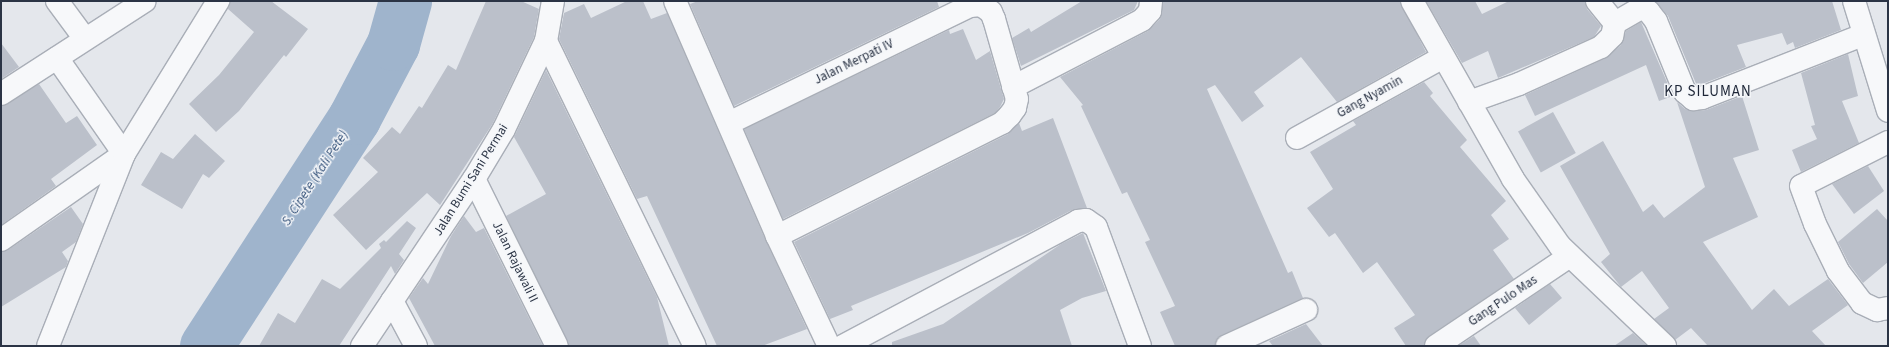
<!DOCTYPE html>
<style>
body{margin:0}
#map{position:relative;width:1889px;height:347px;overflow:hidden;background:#e4e7ec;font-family:"Source Sans 3",sans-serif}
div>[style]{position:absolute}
.river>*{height:53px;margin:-26.5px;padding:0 26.5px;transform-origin:26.5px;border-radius:26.5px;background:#9fb4cc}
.building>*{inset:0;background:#bbc0ca;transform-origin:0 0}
.roads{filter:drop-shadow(1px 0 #a9aeb7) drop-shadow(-1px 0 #a9aeb7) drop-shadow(0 1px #a9aeb7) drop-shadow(0 -1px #a9aeb7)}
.minor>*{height:22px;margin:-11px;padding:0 11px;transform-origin:11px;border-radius:11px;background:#f7f8fa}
span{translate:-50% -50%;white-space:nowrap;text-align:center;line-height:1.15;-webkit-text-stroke:3px #f4f6f9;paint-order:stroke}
.street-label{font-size:13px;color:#2b3445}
.water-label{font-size:14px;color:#34527a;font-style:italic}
.quarter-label{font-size:15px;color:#1d2536;letter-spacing:1px}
.frame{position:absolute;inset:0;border:2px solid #2b3445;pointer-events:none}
</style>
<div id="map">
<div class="river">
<div style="left:206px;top:346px;width:272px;rotate:-57deg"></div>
<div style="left:354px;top:118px;width:84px;rotate:-62.2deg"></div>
<div style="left:393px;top:44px;width:45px;rotate:-74.4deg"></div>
</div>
<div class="building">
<div style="clip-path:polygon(230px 1px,271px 1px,308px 29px,286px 57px,284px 55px,239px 111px,216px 132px,189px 104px,219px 75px,254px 32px,228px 9px)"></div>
<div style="clip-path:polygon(486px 1px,521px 1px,539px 9px,534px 37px,493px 123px,440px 205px,427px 193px,366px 250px,333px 215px,378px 172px,363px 158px,392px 127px,400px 134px,419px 106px,422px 108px,448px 65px,456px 70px)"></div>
<div style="clip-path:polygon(627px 1px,643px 1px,651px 19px,667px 13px,766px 241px,807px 329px,762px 346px,717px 346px,647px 196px,637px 199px,559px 39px,564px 13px,584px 4px,591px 18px)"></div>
<div style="clip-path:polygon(698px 1px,937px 1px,939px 7px,734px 106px,690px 4px)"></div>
<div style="clip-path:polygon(1082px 1px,1138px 1px,1134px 10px,1021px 66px,1012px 38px,1029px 28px,1031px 32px)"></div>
<div style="clip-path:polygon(1163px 1px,1400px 1px,1426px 52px,1337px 102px,1301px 57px,1254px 92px,1264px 106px,1242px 122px,1215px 85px,1207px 89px,1288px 273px,1292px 271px,1303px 298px,1222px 335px,1214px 346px,1175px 346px,1160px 312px,1175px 306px,1145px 242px,1150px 240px,1127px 192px,1122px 194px,1081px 106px,1083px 105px,1060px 77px,1148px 31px,1160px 19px)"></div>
<div style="clip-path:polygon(1426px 1px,1475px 1px,1482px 14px,1509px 1px,1585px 1px,1587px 9px,1601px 26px,1594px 37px,1498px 78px,1488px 51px,1462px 63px)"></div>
<div style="clip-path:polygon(1655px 1px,1832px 1px,1841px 30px,1795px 48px,1793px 42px,1787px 45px,1782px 33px,1737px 45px,1746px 67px,1697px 86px,1668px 16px)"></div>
<div style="clip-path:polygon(1641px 22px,1673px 96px,1659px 101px,1646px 65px,1535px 116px,1525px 95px,1606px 58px,1621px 45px,1626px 31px)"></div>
<div style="clip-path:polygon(963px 29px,976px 60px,990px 51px,1004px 99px,1000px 107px,995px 113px,783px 219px,744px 129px,949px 30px,950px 34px)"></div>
<div style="clip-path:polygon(1px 43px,19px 67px,1px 79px)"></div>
<div style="clip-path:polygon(1848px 54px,1858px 96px,1842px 101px,1859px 143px,1801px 172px,1792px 150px,1817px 139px,1811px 126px,1815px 125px,1801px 73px)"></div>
<div style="clip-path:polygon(546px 70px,657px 297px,669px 346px,569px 346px,506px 216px,546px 194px,514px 137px)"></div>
<div style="clip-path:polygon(1424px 82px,1433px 93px,1430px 96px,1467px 140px,1460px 147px,1506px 201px,1491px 215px,1509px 239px,1493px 250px,1514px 279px,1429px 336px,1424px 346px,1406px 346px,1394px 328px,1415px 315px,1377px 262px,1363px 273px,1335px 233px,1329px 237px,1307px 208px,1333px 189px,1310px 152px,1356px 125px,1353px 121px)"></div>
<div style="clip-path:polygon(39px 84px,66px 123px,77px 116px,97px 145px,51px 179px,56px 186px,1px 225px,1px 106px)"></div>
<div style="clip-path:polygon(1742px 96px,1759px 150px,1733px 158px,1758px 217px,1703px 242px,1752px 310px,1774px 289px,1789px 306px,1828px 279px,1848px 305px,1812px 331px,1826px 346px,1708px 346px,1691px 328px,1675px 340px,1654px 319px,1669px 308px,1642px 271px,1621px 287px,1601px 262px,1610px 254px,1560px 166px,1603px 141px,1643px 212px,1653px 204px,1664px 218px,1705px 187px,1677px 102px,1685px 109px,1694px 111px,1706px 110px)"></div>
<div style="left:1553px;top:112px;width:47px;height:40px;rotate:61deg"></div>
<div style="clip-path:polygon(1053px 118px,1087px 208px,1072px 210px,1028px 233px,851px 306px,853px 310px,830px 319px,794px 242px,1008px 134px,1019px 123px,1022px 131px)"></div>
<div style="clip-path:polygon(195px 134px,225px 161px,209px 178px,203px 174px,182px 209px,141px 185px,161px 152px,173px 159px)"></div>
<div style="clip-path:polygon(1868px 166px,1884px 191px,1854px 214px,1832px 184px)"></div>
<div style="clip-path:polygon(71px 207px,83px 224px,76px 242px,62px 252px,68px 261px,66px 267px,1px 307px,1px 252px,8px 250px)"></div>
<div style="clip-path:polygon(1877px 209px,1888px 221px,1888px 262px,1863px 283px,1849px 264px,1838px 242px)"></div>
<div style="clip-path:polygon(464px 216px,476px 232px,484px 228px,543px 346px,435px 346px,409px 298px,423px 278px,428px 284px,451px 236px)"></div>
<div style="clip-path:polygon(407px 221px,416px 228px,399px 254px,404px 260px,395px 274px,391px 266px,339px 346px,259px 346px,278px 313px,295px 323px,322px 279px,340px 289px,381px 248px,379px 244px,384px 240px,386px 242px)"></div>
<div style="clip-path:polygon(1083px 233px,1106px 291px,1082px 298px,1060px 310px,1072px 346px,892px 346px,892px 342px,943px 324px,1061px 244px)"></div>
<div style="clip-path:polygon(1550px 284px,1562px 298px,1529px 325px,1515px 308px)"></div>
<div style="clip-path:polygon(1306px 324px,1323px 346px,1273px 346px,1269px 341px)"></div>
<div style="clip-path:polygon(1633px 333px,1647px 346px,1614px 346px)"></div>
<div style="clip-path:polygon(1474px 336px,1481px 346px,1458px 346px)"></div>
</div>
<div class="roads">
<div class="minor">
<div style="left:57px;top:1px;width:47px;rotate:53.6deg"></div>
<div style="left:675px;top:1px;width:256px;rotate:66.5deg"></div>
<div style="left:777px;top:236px;width:122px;rotate:64.7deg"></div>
<div style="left:1412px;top:1px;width:205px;rotate:60.4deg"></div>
<div style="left:1513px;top:179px;width:82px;rotate:55deg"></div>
<div style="left:1560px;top:246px;width:145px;rotate:43.6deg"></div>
<div style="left:1597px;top:1px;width:28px;rotate:51deg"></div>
<div style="left:1615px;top:23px;width:28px;rotate:-30deg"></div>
<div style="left:1639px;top:9px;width:4px;rotate:-14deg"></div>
<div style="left:1643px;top:8px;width:7px;rotate:34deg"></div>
<div style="left:1649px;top:12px;width:11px;rotate:52deg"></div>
<div style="left:1656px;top:21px;width:77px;rotate:67.8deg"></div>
<div style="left:1685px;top:92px;width:11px;rotate:41deg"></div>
<div style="left:1693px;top:99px;width:9px;rotate:-6deg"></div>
<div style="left:1702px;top:98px;width:173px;rotate:-21.4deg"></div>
<div style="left:1854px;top:1px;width:115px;rotate:72.8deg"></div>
<div style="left:546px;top:41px;width:339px;rotate:64deg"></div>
<div style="left:1013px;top:87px;width:145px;rotate:-27.4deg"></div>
<div style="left:1142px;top:20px;width:12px;rotate:-48deg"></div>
<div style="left:1150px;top:11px;width:10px;rotate:-84deg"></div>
<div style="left:1px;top:94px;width:171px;rotate:-32.9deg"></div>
<div style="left:1469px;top:102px;width:53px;rotate:-19.8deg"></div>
<div style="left:1519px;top:84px;width:90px;rotate:-24.3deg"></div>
<div style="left:1601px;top:47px;width:16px;rotate:-45deg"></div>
<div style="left:1612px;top:36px;width:13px;rotate:-77deg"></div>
<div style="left:729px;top:123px;width:268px;rotate:-25.9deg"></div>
<div style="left:970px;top:6px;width:11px;rotate:-5deg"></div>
<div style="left:981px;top:5px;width:12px;rotate:35deg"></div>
<div style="left:991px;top:12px;width:8px;rotate:67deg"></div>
<div style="left:994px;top:19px;width:83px;rotate:74deg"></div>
<div style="left:1017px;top:99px;width:9px;rotate:103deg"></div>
<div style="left:1015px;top:108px;width:9px;rotate:126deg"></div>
<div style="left:1010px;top:115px;width:11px;rotate:135deg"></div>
<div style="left:1002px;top:123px;width:252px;rotate:153.3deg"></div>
<div style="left:1297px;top:138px;width:167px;rotate:-29deg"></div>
<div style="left:1888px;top:142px;width:97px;rotate:153.2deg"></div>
<div style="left:1801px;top:186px;width:40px;rotate:69.8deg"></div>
<div style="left:1815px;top:224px;width:52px;rotate:63.9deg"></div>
<div style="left:1838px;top:271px;width:40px;rotate:53deg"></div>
<div style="left:1862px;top:303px;width:17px;rotate:25deg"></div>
<div style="left:1877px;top:310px;width:11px;rotate:-10deg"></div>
<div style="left:474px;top:179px;width:186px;rotate:63.6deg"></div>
<div style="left:1px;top:240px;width:150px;rotate:-35deg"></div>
<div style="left:124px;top:154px;width:117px;rotate:-124.9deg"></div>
<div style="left:392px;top:301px;width:51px;rotate:61.9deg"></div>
<div style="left:48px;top:346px;width:206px;rotate:-68.4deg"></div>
<div style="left:124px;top:154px;width:180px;rotate:-58.4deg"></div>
<div style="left:362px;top:346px;width:201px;rotate:-56.2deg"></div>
<div style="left:474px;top:179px;width:58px;rotate:-59deg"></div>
<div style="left:504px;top:129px;width:98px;rotate:-64.5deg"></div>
<div style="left:546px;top:41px;width:41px;rotate:-80.1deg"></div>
<div style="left:843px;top:346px;width:266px;rotate:-28deg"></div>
<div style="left:1078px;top:221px;width:8px;rotate:-7deg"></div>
<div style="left:1086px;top:220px;width:12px;rotate:35deg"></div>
<div style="left:1096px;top:227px;width:127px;rotate:69.7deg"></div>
<div style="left:1227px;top:346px;width:87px;rotate:-24.5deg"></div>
<div style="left:1436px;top:346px;width:161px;rotate:-33.9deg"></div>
</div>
</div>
<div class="street-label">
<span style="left:854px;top:62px;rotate:-26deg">Jalan Merpati IV</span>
<span style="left:1370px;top:97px;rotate:-29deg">Gang Nyamin</span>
<span style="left:471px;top:180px;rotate:-58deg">Jalan Bumi Sani Permai</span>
<span style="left:515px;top:262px;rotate:64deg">Jalan Rajawali II</span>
<span style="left:1503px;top:301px;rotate:-34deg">Gang Pulo Mas</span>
</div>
<div class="water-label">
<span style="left:315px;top:178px;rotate:-57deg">S. Cipete (Kali Pete)</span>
</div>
<div class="quarter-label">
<span style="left:1708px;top:92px">KP SILUMAN</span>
</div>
<div class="frame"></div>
</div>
